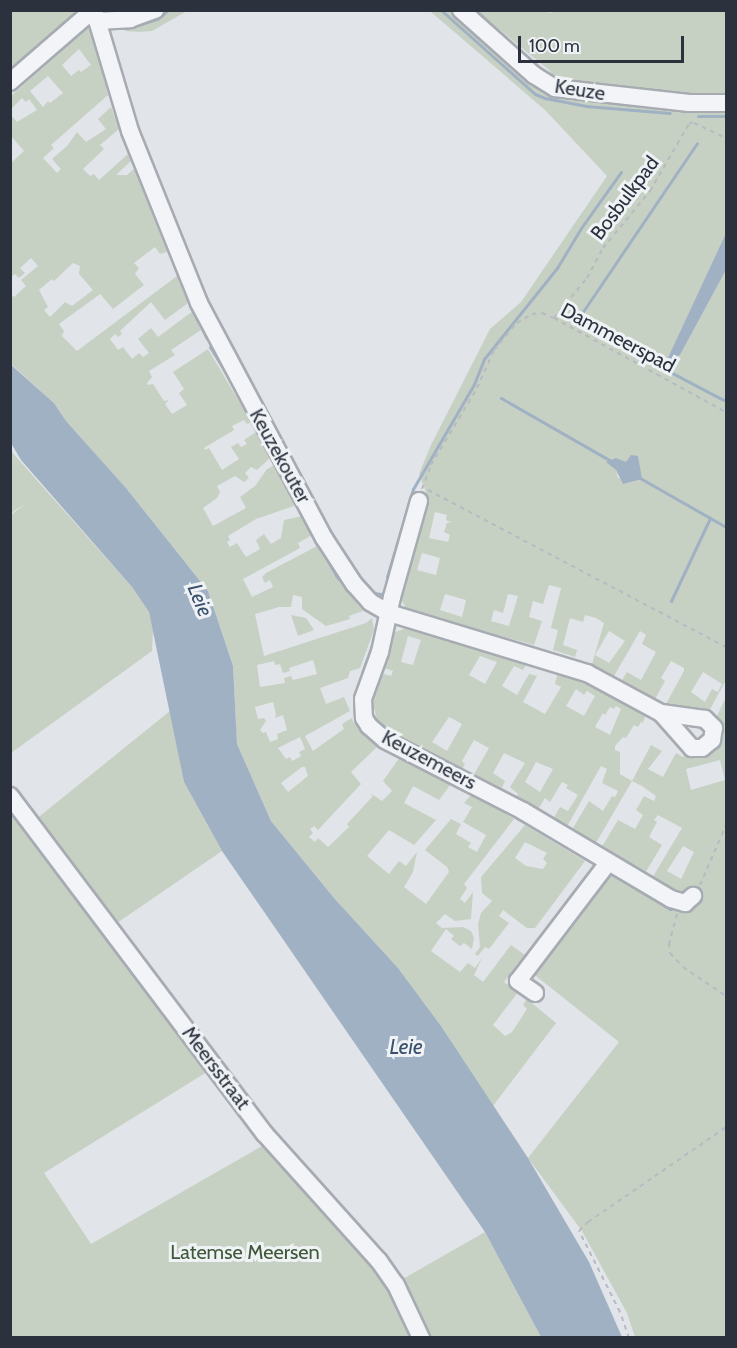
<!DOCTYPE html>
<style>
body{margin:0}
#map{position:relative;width:737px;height:1348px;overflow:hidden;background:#e1e4e8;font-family:Cabin,sans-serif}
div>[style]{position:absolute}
.green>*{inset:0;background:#c7d1c3}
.water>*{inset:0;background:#a0b1c4}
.stream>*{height:3px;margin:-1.5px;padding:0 1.5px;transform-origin:1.5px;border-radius:1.5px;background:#a0b1c4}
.path>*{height:2px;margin-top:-1px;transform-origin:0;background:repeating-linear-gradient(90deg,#b7bac0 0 4.5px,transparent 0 9px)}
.roads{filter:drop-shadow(2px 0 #a7abb2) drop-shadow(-2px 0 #a7abb2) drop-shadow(0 2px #a7abb2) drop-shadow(0 -2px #a7abb2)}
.minor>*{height:16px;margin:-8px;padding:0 8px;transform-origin:8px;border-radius:8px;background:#f3f4f7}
span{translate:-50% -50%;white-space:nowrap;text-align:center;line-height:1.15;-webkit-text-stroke:6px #f0f3f6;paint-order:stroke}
.street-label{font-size:20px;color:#2b323e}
.park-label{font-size:20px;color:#40583a}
.water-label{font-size:21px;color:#3a506d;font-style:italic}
.frame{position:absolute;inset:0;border:12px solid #2b323e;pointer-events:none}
.scale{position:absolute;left:518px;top:36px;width:166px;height:27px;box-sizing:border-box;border:3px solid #2b323e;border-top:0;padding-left:8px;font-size:18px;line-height:21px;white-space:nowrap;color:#2b323e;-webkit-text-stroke:4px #f0f3f6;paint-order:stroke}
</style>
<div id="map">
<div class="green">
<div style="clip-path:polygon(11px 10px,77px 10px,77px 11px,11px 67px)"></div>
<div style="clip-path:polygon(evenodd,538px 10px,551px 13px,552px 10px,726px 11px,726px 233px,667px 361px,680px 355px,726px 270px,726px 680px,708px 713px,666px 704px,684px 671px,684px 668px,671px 661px,661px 678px,665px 681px,655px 699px,622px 680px,627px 672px,641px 680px,656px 652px,642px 644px,646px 635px,640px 631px,614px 676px,592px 664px,604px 623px,596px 618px,585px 615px,583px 622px,570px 618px,563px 645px,577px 650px,575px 657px,553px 650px,558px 630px,551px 628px,561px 588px,549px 585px,543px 604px,533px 601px,529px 617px,542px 621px,534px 645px,407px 610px,401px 599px,429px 500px,419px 474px,431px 445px,490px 329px,521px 302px,607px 176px,545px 110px,430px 11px,450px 11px,475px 31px,558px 81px,549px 70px,477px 11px,538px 10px,638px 456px,641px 479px,618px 478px,616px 470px,638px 456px,538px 10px,435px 512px,447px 515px,446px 520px,451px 522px,447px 523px,444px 532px,450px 535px,448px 542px,429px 538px,435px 512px,538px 10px,422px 553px,440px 558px,436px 575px,417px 570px,422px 553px,538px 10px,445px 594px,466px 600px,462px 617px,440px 610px,445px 594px,538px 10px,508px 594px,518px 596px,509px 626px,491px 621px,494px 610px,503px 613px,508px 594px,538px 10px,609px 631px,625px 641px,609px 663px,595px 655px,609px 631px,538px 10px,703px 672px,722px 684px,718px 692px,712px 689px,705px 702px,691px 692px,703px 672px)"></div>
<div style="clip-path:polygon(101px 11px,187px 11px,152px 31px,139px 32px,125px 31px,120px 11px)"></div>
<div style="clip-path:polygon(evenodd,90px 27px,108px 95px,51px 145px,54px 148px,43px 158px,57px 173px,61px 169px,52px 159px,67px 146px,77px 132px,86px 142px,106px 129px,98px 119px,111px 107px,119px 129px,100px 145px,104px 149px,83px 169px,90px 176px,94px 174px,99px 180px,128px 154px,131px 161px,116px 175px,127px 175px,134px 169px,167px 252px,160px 254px,155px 247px,147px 253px,134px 263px,139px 268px,135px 274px,144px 285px,113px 309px,100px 294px,59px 324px,64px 331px,62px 336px,77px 351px,177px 276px,188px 303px,165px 320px,151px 302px,120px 331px,122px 334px,118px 337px,115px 334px,110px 339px,118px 350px,123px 347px,132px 359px,139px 353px,143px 357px,149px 353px,138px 339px,151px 328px,158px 337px,193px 311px,201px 330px,171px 350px,175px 355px,149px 371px,152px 377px,147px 383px,148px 385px,153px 384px,164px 401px,169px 400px,165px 404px,172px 414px,187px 405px,179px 393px,184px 389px,173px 372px,208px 349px,251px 422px,247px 424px,244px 420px,232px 426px,234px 430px,204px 448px,205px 450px,209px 448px,222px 470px,239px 459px,231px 447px,238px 443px,241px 447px,247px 444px,244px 440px,256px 432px,271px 457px,257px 470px,251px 467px,245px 473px,249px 478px,244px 482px,235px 476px,217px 486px,220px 492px,217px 498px,203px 508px,213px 526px,246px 508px,240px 497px,255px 486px,267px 469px,277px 464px,297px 505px,256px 519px,228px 536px,230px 540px,227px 542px,230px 547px,237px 543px,246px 557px,260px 549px,256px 540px,264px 534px,271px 544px,281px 538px,284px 520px,302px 516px,312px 535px,298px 543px,300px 548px,243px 579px,252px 597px,273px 587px,270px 580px,265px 583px,262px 577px,266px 573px,317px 546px,335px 577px,363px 611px,349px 616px,350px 619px,326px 626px,302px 609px,302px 597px,293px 595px,291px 607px,279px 607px,255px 614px,264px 656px,366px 623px,372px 618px,374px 630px,360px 668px,350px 671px,348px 678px,320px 688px,326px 704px,344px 697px,350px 711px,305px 736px,313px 751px,344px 729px,342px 724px,352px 718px,354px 724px,380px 744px,351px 772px,361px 784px,318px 830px,314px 826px,310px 829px,313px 833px,309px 837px,315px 842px,318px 838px,328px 847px,349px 827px,347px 824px,373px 796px,370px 793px,382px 801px,392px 791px,383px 781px,400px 757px,451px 784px,439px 800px,413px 786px,404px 803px,436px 820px,414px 845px,389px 830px,367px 856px,389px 874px,399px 861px,406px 866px,417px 852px,413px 872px,404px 887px,426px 904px,449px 872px,447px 867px,425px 850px,451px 819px,461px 824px,456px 834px,471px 843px,468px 847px,477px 852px,486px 835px,463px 822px,472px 807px,464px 803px,472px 794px,514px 819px,464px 884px,467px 888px,460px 899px,465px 903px,473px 892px,471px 919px,455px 921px,445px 914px,436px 923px,442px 928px,463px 927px,471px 931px,474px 938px,472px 949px,464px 943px,460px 946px,451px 939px,454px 936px,446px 929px,431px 951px,460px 972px,468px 963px,475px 968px,482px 958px,474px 975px,483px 982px,511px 945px,525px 955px,504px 982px,518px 992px,493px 1025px,505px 1036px,512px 1032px,527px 1009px,523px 1005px,527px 999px,556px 1023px,493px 1106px,441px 1026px,398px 968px,334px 898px,271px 821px,237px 744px,233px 666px,208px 591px,126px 488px,66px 421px,54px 403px,11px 364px,10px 294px,14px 297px,26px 286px,21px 280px,38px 266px,31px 258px,20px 268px,25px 273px,19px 278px,15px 274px,11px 277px,11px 163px,24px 151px,11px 136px,11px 115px,17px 122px,37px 110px,29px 99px,26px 102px,22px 98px,11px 109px,11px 96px,90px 27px,79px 49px,91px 65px,81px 72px,79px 70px,71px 76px,62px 65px,79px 49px,90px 27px,48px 76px,63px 93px,50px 103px,48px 101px,43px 107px,30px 91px,48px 76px,90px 27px,73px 263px,80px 266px,79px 274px,93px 290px,72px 306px,65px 302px,50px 317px,44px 310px,48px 307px,39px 290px,52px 279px,54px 281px,73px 263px,90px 27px,313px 660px,317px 674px,293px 680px,291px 676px,284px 678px,285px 683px,260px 687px,257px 665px,274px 661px,275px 665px,280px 664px,283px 673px,290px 671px,289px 668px,313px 660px,90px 27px,273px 702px,276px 714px,275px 718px,283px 715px,287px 730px,277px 734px,278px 739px,270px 742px,266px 732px,263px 733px,260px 730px,266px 721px,264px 718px,258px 719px,255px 707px,273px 702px,90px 27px,300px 737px,305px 749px,299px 752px,301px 756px,292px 761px,290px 757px,286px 759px,278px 748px,300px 737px,90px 27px,302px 767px,305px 767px,308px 776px,288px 792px,281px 783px,302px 767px)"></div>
<div style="clip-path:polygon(10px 450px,132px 587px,149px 612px,153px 630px,152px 651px,11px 753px,11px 515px,26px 503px,11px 513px)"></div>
<div style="clip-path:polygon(291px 615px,306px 618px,314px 630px,298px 636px)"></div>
<div style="clip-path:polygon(evenodd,407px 628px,528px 661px,523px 670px,514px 666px,502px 686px,517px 695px,529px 674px,537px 676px,523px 702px,545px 714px,561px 687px,555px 684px,558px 671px,576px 676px,635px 708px,645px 717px,643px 723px,641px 722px,638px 727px,634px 725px,626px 738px,623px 737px,615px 746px,615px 750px,620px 752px,620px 774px,632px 781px,651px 745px,662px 751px,648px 769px,663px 777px,676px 753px,683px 757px,719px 724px,716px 718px,726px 697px,726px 1337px,635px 1337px,627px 1313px,582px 1231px,528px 1158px,619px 1042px,536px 976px,535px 966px,610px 867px,651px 880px,682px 828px,658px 815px,654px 820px,657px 822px,649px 837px,662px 845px,644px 875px,600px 850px,618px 820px,635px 829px,643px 815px,636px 810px,644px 796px,654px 801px,656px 796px,642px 786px,632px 781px,593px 848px,570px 833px,589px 801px,603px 811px,612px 796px,615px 797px,618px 791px,602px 783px,607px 769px,601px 766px,565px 830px,552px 821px,560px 807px,568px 811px,578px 795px,566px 788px,568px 785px,562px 782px,550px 802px,545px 798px,536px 813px,514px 800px,518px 794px,510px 787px,525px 763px,504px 753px,493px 773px,505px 781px,500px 792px,472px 778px,489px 748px,474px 740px,462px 761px,465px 764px,461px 771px,385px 729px,377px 720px,373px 703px,383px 674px,391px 676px,393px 671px,384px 668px,392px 633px,407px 628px,408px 636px,421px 640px,413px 665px,401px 662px,408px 636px,407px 628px,480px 656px,497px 662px,485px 684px,469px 675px,480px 656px,407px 628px,576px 689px,584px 695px,587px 691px,595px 696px,584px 716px,566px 706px,576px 689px,407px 628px,616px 706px,621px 709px,610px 735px,595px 727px,603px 713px,605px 715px,610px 707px,614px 709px,616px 706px,407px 628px,449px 717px,462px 724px,447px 751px,432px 742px,449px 717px,407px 628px,720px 760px,725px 780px,691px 790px,686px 769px,720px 760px,407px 628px,536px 762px,553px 769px,540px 792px,525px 782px,536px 762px,407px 628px,683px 846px,694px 852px,681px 879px,667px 871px,683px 846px)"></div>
<div style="clip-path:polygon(170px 711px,184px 782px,222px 851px,114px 925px,35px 820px)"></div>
<div style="clip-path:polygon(11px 798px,215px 1067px,44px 1173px,91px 1244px,262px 1146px,385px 1283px,401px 1280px,485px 1232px,541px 1337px,11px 1337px)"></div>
<div style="clip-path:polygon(evenodd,525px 825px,585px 861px,535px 928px,527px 928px,503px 910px,499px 916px,509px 923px,489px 949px,485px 947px,478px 956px,475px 954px,480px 947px,478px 924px,481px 913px,492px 901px,482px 893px,481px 877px,525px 825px,525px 842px,547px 853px,543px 859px,547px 863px,543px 869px,526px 866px,515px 858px,525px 842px)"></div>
</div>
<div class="water">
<div style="clip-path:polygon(726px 233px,726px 270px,680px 355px,666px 362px)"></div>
<div style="clip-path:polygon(10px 364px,54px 403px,66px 421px,126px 488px,208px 591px,233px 666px,237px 744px,271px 821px,334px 898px,398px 968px,441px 1026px,528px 1158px,589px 1262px,622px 1337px,541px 1337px,485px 1232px,222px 851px,184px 782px,149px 612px,132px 587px,21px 460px,11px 443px)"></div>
<div style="clip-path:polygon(631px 455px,638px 456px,642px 479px,623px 484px,616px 470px,606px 462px,616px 458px,626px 462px)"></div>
</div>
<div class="stream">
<div style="left:441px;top:10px;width:126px;rotate:41.8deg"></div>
<div style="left:535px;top:94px;width:11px;rotate:22deg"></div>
<div style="left:545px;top:98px;width:42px;rotate:11deg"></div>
<div style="left:586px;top:106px;width:84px;rotate:4.8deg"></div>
<div style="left:138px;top:25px;width:20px;rotate:-18deg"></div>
<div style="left:157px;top:19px;width:14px;rotate:-39deg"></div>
<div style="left:102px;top:67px;width:31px;rotate:73deg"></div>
<div style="left:698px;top:116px;width:28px"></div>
<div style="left:582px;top:313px;width:205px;rotate:-55.9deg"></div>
<div style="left:564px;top:316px;width:180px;rotate:27.8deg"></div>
<div style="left:198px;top:318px;width:21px;rotate:67deg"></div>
<div style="left:210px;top:347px;width:40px;rotate:58deg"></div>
<div style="left:501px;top:398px;width:127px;rotate:29.8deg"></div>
<div style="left:640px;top:478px;width:99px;rotate:29.7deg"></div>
<div style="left:319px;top:546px;width:34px;rotate:60deg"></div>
<div style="left:336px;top:576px;width:18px;rotate:47deg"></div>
<div style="left:357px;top:574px;width:25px;rotate:48deg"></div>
<div style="left:374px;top:593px;width:7px;rotate:8deg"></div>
<div style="left:387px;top:577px;width:92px;rotate:-73.5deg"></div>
<div style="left:413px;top:489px;width:121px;rotate:-59.8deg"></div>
<div style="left:474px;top:384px;width:27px;rotate:-68deg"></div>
<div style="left:484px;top:359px;width:117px;rotate:-51.3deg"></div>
<div style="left:557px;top:268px;width:47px;rotate:-59deg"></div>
<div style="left:581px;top:228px;width:69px;rotate:-54.5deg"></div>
<div style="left:671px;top:601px;width:92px;rotate:-64.8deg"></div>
<div style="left:362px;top:673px;width:35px;rotate:-70deg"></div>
<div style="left:622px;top:879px;width:57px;rotate:32deg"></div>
</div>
<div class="path">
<div style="left:694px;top:123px;width:35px;rotate:25deg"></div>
<div style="left:554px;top:318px;width:52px;rotate:-50.5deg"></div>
<div style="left:587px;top:278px;width:34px;rotate:-62deg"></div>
<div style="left:603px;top:248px;width:74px;rotate:-50.5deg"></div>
<div style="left:650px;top:191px;width:78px;rotate:-59.8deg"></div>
<div style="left:689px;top:124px;width:4px;rotate:-27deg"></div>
<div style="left:422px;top:489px;width:26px;rotate:-69deg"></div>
<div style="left:431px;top:465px;width:90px;rotate:-59.1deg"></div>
<div style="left:477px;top:388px;width:42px;rotate:-65.9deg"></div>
<div style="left:494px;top:350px;width:35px;rotate:-50deg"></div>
<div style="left:517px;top:323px;width:17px;rotate:-31deg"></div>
<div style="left:532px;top:314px;width:10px;rotate:-6deg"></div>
<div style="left:542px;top:313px;width:13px;rotate:23deg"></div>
<div style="left:554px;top:318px;width:196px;rotate:28.7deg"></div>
<div style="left:428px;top:490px;width:337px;rotate:27.8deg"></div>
<div style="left:700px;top:885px;width:65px;rotate:-66.6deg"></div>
<div style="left:677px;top:914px;width:30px;rotate:105deg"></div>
<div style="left:669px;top:943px;width:10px;rotate:84deg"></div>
<div style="left:670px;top:953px;width:19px;rotate:47deg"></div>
<div style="left:683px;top:967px;width:52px;rotate:34deg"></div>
<div style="left:629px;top:1338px;width:28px;rotate:-109deg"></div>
<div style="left:620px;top:1312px;width:91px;rotate:-116.8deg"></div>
<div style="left:579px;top:1231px;width:13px;rotate:-45deg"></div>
<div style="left:588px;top:1222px;width:168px;rotate:-34.5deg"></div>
</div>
<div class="roads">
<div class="minor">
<div style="left:94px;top:10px;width:126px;rotate:73.4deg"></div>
<div style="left:130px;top:131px;width:185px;rotate:68.1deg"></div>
<div style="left:199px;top:303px;width:266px;rotate:62deg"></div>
<div style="left:324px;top:538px;width:55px;rotate:56.9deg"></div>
<div style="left:354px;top:584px;width:24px;rotate:48deg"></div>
<div style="left:370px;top:602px;width:22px;rotate:30deg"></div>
<div style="left:389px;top:613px;width:207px;rotate:16.9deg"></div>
<div style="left:587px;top:673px;width:84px;rotate:28.4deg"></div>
<div style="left:661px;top:713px;width:47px;rotate:48.5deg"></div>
<div style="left:692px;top:748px;width:10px"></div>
<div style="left:702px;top:748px;width:13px;rotate:-39deg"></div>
<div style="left:712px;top:740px;width:12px;rotate:-81deg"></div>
<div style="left:714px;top:728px;width:13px;rotate:-135deg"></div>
<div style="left:705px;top:719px;width:44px;rotate:-172.2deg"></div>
<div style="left:461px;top:10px;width:98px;rotate:41.7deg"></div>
<div style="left:534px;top:75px;width:25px;rotate:32deg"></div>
<div style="left:555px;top:88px;width:135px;rotate:6.4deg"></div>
<div style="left:689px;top:103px;width:37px"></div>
<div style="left:97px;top:21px;width:33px;rotate:-3deg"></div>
<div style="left:130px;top:19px;width:27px;rotate:-20deg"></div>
<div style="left:10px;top:82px;width:110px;rotate:-40.9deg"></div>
<div style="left:419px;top:501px;width:100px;rotate:105.7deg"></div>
<div style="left:392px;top:597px;width:56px;rotate:102.3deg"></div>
<div style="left:380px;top:652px;width:50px;rotate:109.9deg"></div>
<div style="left:363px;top:699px;width:19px;rotate:87deg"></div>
<div style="left:364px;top:718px;width:9px;rotate:58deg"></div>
<div style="left:369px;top:726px;width:21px;rotate:41deg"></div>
<div style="left:385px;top:740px;width:155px;rotate:27.2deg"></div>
<div style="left:523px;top:811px;width:172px;rotate:30.7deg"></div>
<div style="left:671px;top:899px;width:15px;rotate:16deg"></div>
<div style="left:685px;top:903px;width:11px;rotate:-41deg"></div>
<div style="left:10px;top:796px;width:422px;rotate:53deg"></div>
<div style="left:264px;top:1133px;width:172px;rotate:48.1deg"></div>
<div style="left:379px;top:1261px;width:29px;rotate:55deg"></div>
<div style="left:396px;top:1285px;width:59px;rotate:64.7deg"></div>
<div style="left:535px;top:993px;width:21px;rotate:-145deg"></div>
<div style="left:518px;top:981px;width:148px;rotate:-52.7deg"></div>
</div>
</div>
<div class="street-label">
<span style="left:580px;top:90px;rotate:9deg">Keuze</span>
<span style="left:625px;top:198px;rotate:-53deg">Bosbulkpad</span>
<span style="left:618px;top:338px;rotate:28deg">Dammeerspad</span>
<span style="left:280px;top:456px;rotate:61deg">Keuzekouter</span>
<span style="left:429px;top:760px;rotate:28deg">Keuzemeers</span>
<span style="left:216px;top:1068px;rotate:53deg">Meersstraat</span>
</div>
<div class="park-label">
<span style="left:245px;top:1252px">Latemse Meersen</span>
</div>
<div class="water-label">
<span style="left:200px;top:600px;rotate:67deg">Leie</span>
<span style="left:406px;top:1047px">Leie</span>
</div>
<div class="frame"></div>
<div class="scale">100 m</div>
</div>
